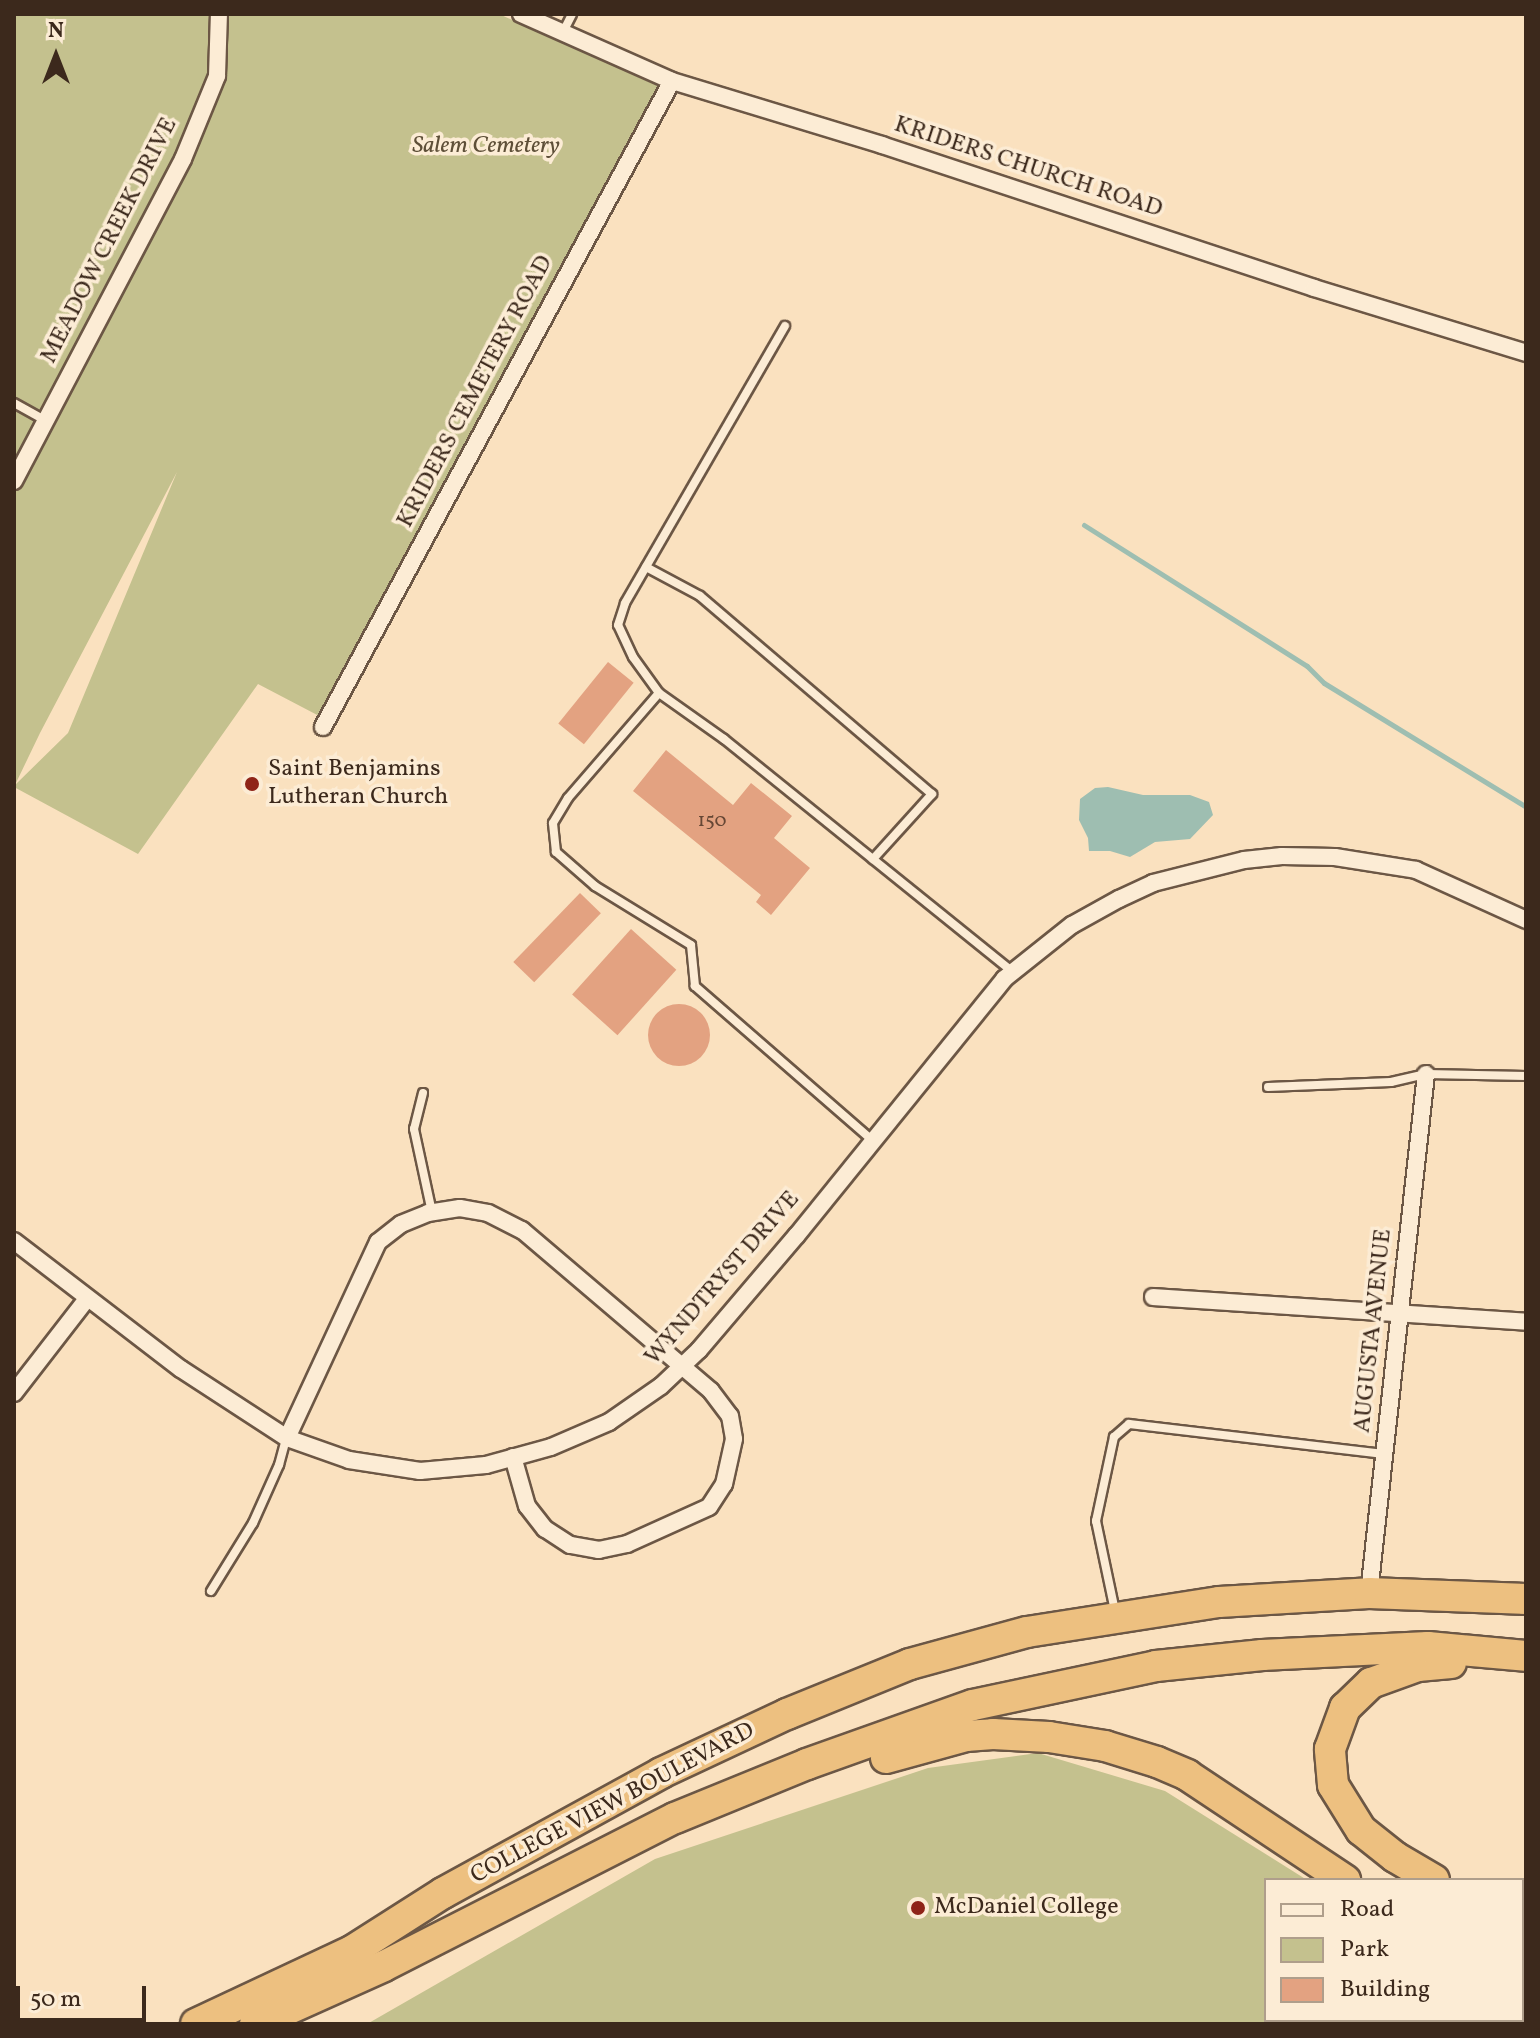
<!DOCTYPE html>
<style>
body{margin:0}
#map{position:relative;width:1540px;height:2038px;overflow:hidden;background:#fae1bf;font-family:Vollkorn,serif}
div>[style]{position:absolute}
.green>*{inset:0;background:#c4c18e}
.water>*{inset:0;background:#9ebeb1}
.stream>*{height:5px;margin:-2.5px;padding:0 2.5px;transform-origin:2.5px;border-radius:2.5px;background:#9ebeb1}
.building>*{inset:0;background:#e3a281;transform-origin:0 0}
.round{border-radius:50%}
.roads{filter:drop-shadow(2px 0 #6c5745) drop-shadow(-2px 0 #6c5745) drop-shadow(0 2px #6c5745) drop-shadow(0 -2px #6c5745)}
.lane>*{height:8px;margin:-4px;padding:0 4px;transform-origin:4px;border-radius:4px;background:#fcecd5}
.street>*{height:16px;margin:-8px;padding:0 8px;transform-origin:8px;border-radius:8px;background:#fcecd5}
.highway>*{height:30px;margin:-15px;padding:0 15px;transform-origin:15px;border-radius:15px;background:#edc080}
.dots>*{width:22px;height:22px;translate:-50% -50%;box-sizing:border-box;border:4px solid #fcecd5;border-radius:50%}
span{translate:-50% -50%;white-space:nowrap;text-align:center;line-height:1.15;-webkit-text-stroke:7px #fcecd5;paint-order:stroke}
.number-label{font-size:20px;color:#664735}
.number-label span{-webkit-text-stroke-width:0}
.park-label{font-size:24px;color:#5e4f38;font-style:italic}
.street-label{font-size:24px;color:#3c291c}
.poi-label{font-size:24px;color:#3c291c}
.left{translate:0 -50%;text-align:left}
.frame{position:absolute;inset:0;border:16px solid #3c291c;pointer-events:none}
.legend{position:absolute;left:1264px;top:1878px;width:260px;height:144px;box-sizing:border-box;background:#fcecd5;border:2px solid #af9e8b;margin:0;padding:10px 14px;list-style:none;font-size:24px;color:#3c291c}
.legend li{display:flex;align-items:center;gap:16px;height:40px}
.legend b{width:40px;border:2px solid #af9e8b}
.north{position:absolute;left:16px;top:16px;width:80px;height:80px;-webkit-text-stroke:6px #fcecd5;paint-order:stroke;rotate:0deg;font-size:22px;font-weight:700;line-height:32px;text-align:center;color:#3c291c}
.north::after{content:'';display:block;margin:auto;width:28px;height:36px;background:#3c291c;clip-path:polygon(50% 0,100% 100%,50% 72%,0 100%)}
.scale{position:absolute;left:16px;top:1986px;width:130px;height:36px;box-sizing:border-box;border:4px solid #3c291c;border-top:0;padding-left:10px;font-size:24px;line-height:28px;white-space:nowrap;color:#3c291c;-webkit-text-stroke:6px #fcecd5;paint-order:stroke}
</style>
<div id="map">
<div class="green">
<div style="clip-path:polygon(evenodd,14px 14px,499px 14px,660px 87px,323px 718px,258px 684px,138px 854px,14px 787px,14px 14px,177px 472px,68px 733px,15px 785px,40px 733px,177px 472px)"></div>
<div style="clip-path:polygon(1038px 1753px,1165px 1791px,1307px 1880px,1266px 1880px,1266px 2020px,1522px 2020px,1522px 1935px,1526px 1935px,1526px 2024px,367px 2024px,655px 1859px,928px 1768px)"></div>
</div>
<div class="water">
<div style="clip-path:polygon(1095px 788px,1108px 787px,1143px 795px,1190px 795px,1209px 802px,1213px 815px,1190px 839px,1155px 842px,1130px 857px,1110px 851px,1089px 851px,1088px 838px,1079px 820px,1080px 799px)"></div>
</div>
<div class="stream">
<div style="left:1084px;top:525px;width:264px;rotate:32.3deg"></div>
<div style="left:1307px;top:666px;width:24px;rotate:45deg"></div>
<div style="left:1324px;top:683px;width:237px;rotate:31.5deg"></div>
</div>
<div class="building">
<div style="left:608px;top:662px;width:33px;height:79px;rotate:39deg"></div>
<div style="clip-path:polygon(666px 750px,733px 805px,751px 783px,792px 816px,774px 838px,810px 868px,771px 915px,756px 902px,761px 895px,633px 791px)"></div>
<div style="left:580px;top:893px;width:29px;height:96px;rotate:44deg"></div>
<div style="left:631px;top:929px;width:61px;height:88px;rotate:42deg"></div>
<div class="round" style="left:648px;top:1004px;width:62px;height:62px"></div>
</div>
<div class="roads">
<div class="lane">
<div style="left:563px;top:32px;width:20px;rotate:-63deg"></div>
<div style="left:14px;top:403px;width:35px;rotate:29deg"></div>
<div style="left:646px;top:567px;width:61px;rotate:28.2deg"></div>
<div style="left:700px;top:596px;width:305px;rotate:40.5deg"></div>
<div style="left:932px;top:794px;width:88px;rotate:132.2deg"></div>
<div style="left:659px;top:693px;width:44px;rotate:-125.8deg"></div>
<div style="left:633px;top:657px;width:35px;rotate:-115deg"></div>
<div style="left:618px;top:625px;width:23px;rotate:-72deg"></div>
<div style="left:625px;top:603px;width:320px;rotate:-60deg"></div>
<div style="left:1268px;top:1087px;width:123px;rotate:-2.3deg"></div>
<div style="left:1391px;top:1082px;width:36px;rotate:-13deg"></div>
<div style="left:1426px;top:1074px;width:100px;rotate:1.1deg"></div>
<div style="left:423px;top:1093px;width:37px;rotate:104deg"></div>
<div style="left:414px;top:1129px;width:85px;rotate:77.8deg"></div>
<div style="left:872px;top:1140px;width:235px;rotate:-139deg"></div>
<div style="left:695px;top:986px;width:41px;rotate:-95.6deg"></div>
<div style="left:691px;top:945px;width:113px;rotate:-148.4deg"></div>
<div style="left:595px;top:886px;width:52px;rotate:-138.9deg"></div>
<div style="left:556px;top:852px;width:29px;rotate:-96deg"></div>
<div style="left:553px;top:823px;width:29px;rotate:-59deg"></div>
<div style="left:568px;top:798px;width:139px;rotate:-49.1deg"></div>
<div style="left:659px;top:693px;width:80px;rotate:35.3deg"></div>
<div style="left:724px;top:739px;width:371px;rotate:38.9deg"></div>
<div style="left:211px;top:1591px;width:80px;rotate:-58.3deg"></div>
<div style="left:253px;top:1523px;width:64px;rotate:-65.9deg"></div>
<div style="left:279px;top:1465px;width:27px;rotate:-75deg"></div>
<div style="left:1115px;top:1611px;width:92px;rotate:-101.9deg"></div>
<div style="left:1096px;top:1521px;width:86px;rotate:-77.9deg"></div>
<div style="left:1114px;top:1437px;width:20px;rotate:-41deg"></div>
<div style="left:1129px;top:1424px;width:257px;rotate:6.7deg"></div>
</div>
<div class="street">
<div style="left:521px;top:14px;width:165px;rotate:23.9deg"></div>
<div style="left:672px;top:81px;width:220px;rotate:16.9deg"></div>
<div style="left:882px;top:145px;width:455px;rotate:18.3deg"></div>
<div style="left:1314px;top:288px;width:222px;rotate:17deg"></div>
<div style="left:14px;top:481px;width:364px;rotate:-62.3deg"></div>
<div style="left:183px;top:159px;width:90px;rotate:-67.7deg"></div>
<div style="left:217px;top:76px;width:62px;rotate:-88.2deg"></div>
<div style="left:323px;top:727px;width:734px;rotate:-61.62deg"></div>
<div style="left:14px;top:1241px;width:210px;rotate:37.5deg"></div>
<div style="left:181px;top:1369px;width:126px;rotate:33.1deg"></div>
<div style="left:287px;top:1438px;width:66px;rotate:19.5deg"></div>
<div style="left:349px;top:1460px;width:72px;rotate:8.8deg"></div>
<div style="left:420px;top:1471px;width:66px;rotate:-5.2deg"></div>
<div style="left:486px;top:1465px;width:67px;rotate:-15.5deg"></div>
<div style="left:551px;top:1447px;width:63px;rotate:-23.3deg"></div>
<div style="left:609px;top:1422px;width:63px;rotate:-34.7deg"></div>
<div style="left:661px;top:1386px;width:52px;rotate:-43.5deg"></div>
<div style="left:699px;top:1350px;width:151px;rotate:-49.6deg"></div>
<div style="left:797px;top:1235px;width:329px;rotate:-51deg"></div>
<div style="left:1004px;top:979px;width:87px;rotate:-38.5deg"></div>
<div style="left:1072px;top:925px;width:54px;rotate:-29deg"></div>
<div style="left:1119px;top:899px;width:38px;rotate:-25deg"></div>
<div style="left:1153px;top:883px;width:94px;rotate:-14.2deg"></div>
<div style="left:1244px;top:860px;width:38px;rotate:-6deg"></div>
<div style="left:1282px;top:856px;width:53px;rotate:1.1deg"></div>
<div style="left:1335px;top:857px;width:82px;rotate:9.1deg"></div>
<div style="left:1416px;top:870px;width:121px;rotate:24.4deg"></div>
<div style="left:1153px;top:1297px;width:374px;rotate:3.8deg"></div>
<div style="left:14px;top:1393px;width:119px;rotate:-52.2deg"></div>
<div style="left:287px;top:1438px;width:216px;rotate:-65.1deg"></div>
<div style="left:378px;top:1242px;width:29px;rotate:-38deg"></div>
<div style="left:401px;top:1224px;width:29px;rotate:-22deg"></div>
<div style="left:428px;top:1213px;width:32px;rotate:-9deg"></div>
<div style="left:460px;top:1208px;width:28px;rotate:10deg"></div>
<div style="left:488px;top:1213px;width:38px;rotate:27deg"></div>
<div style="left:522px;top:1230px;width:248px;rotate:40.4deg"></div>
<div style="left:711px;top:1391px;width:31px;rotate:53deg"></div>
<div style="left:730px;top:1416px;width:23px;rotate:80deg"></div>
<div style="left:734px;top:1439px;width:46px;rotate:102.5deg"></div>
<div style="left:724px;top:1484px;width:27px;rotate:123deg"></div>
<div style="left:709px;top:1507px;width:90px;rotate:155.7deg"></div>
<div style="left:627px;top:1544px;width:29px;rotate:168deg"></div>
<div style="left:599px;top:1550px;width:29px;rotate:-170deg"></div>
<div style="left:570px;top:1545px;width:30px;rotate:-147deg"></div>
<div style="left:545px;top:1529px;width:29px;rotate:-128deg"></div>
<div style="left:527px;top:1506px;width:51px;rotate:-105.9deg"></div>
<div style="left:1369px;top:1593px;width:522px;rotate:-83.73deg"></div>
</div>
<div class="highway">
<div style="left:886px;top:1758px;width:83px;rotate:-15.4deg"></div>
<div style="left:966px;top:1736px;width:27px;rotate:-4deg"></div>
<div style="left:993px;top:1734px;width:56px;rotate:3.1deg"></div>
<div style="left:1049px;top:1737px;width:57px;rotate:9.1deg"></div>
<div style="left:1105px;top:1746px;width:54px;rotate:17.1deg"></div>
<div style="left:1157px;top:1762px;width:33px;rotate:23deg"></div>
<div style="left:1187px;top:1775px;width:190px;rotate:33.6deg"></div>
<div style="left:1434px;top:1880px;width:45px;rotate:-149.5deg"></div>
<div style="left:1395px;top:1857px;width:43px;rotate:-141.5deg"></div>
<div style="left:1361px;top:1830px;width:53px;rotate:-121.9deg"></div>
<div style="left:1333px;top:1785px;width:36px;rotate:-95deg"></div>
<div style="left:1330px;top:1749px;width:44px;rotate:-69.9deg"></div>
<div style="left:1345px;top:1708px;width:36px;rotate:-44deg"></div>
<div style="left:1371px;top:1683px;width:50px;rotate:-19.9deg"></div>
<div style="left:1418px;top:1666px;width:33px;rotate:-5deg"></div>
<div style="left:1522px;top:1903px;width:4px"></div>
<div style="left:196px;top:2024px;width:172px;rotate:-25.1deg"></div>
<div style="left:352px;top:1951px;width:108px;rotate:-32.5deg"></div>
<div style="left:443px;top:1893px;width:249px;rotate:-28.8deg"></div>
<div style="left:661px;top:1773px;width:139px;rotate:-25.1deg"></div>
<div style="left:787px;top:1714px;width:133px;rotate:-22.1deg"></div>
<div style="left:910px;top:1664px;width:121px;rotate:-15.3deg"></div>
<div style="left:1027px;top:1632px;width:194px;rotate:-8.9deg"></div>
<div style="left:1219px;top:1602px;width:150px;rotate:-3.4deg"></div>
<div style="left:1369px;top:1593px;width:157px;rotate:2.2deg"></div>
<div style="left:255px;top:2024px;width:141px;rotate:-24.2deg"></div>
<div style="left:384px;top:1966px;width:326px;rotate:-27deg"></div>
<div style="left:675px;top:1818px;width:143px;rotate:-22.2deg"></div>
<div style="left:807px;top:1764px;width:176px;rotate:-19.6deg"></div>
<div style="left:973px;top:1705px;width:187px;rotate:-12deg"></div>
<div style="left:1156px;top:1666px;width:107px;rotate:-5.9deg"></div>
<div style="left:1262px;top:1655px;width:166px;rotate:-2.8deg"></div>
<div style="left:1428px;top:1647px;width:98px;rotate:5.2deg"></div>
</div>
</div>
<div class="dots">
<div style="left:252px;top:784px;background:#8f2418"></div>
<div style="left:918px;top:1908px;background:#8f2418"></div>
</div>
<div class="number-label">
<span style="left:712px;top:821px">150</span>
</div>
<div class="park-label">
<span style="left:486px;top:147px">Salem Cemetery</span>
</div>
<div class="street-label">
<span style="left:1028px;top:168px;rotate:18deg">KRIDERS CHURCH ROAD</span>
<span style="left:110px;top:241px;rotate:-63deg">MEADOW CREEK DRIVE</span>
<span style="left:476px;top:392px;rotate:-62deg">KRIDERS CEMETERY ROAD</span>
<span style="left:723px;top:1279px;rotate:-49deg">WYNDTRYST DRIVE</span>
<span style="left:1374px;top:1331px;rotate:-84deg">AUGUSTA AVENUE</span>
<span style="left:613px;top:1804px;rotate:-28deg">COLLEGE VIEW BOULEVARD</span>
</div>
<div class="poi-label">
<span class="left" style="left:268px;top:784px">Saint Benjamins<br>Lutheran Church</span>
<span class="left" style="left:934px;top:1908px">McDaniel College</span>
</div>
<div class="frame"></div>
<ul class="legend">
<li><b style="height:10px;background:#fcecd5"></b>Road</li>
<li><b style="height:22px;background:#c4c18e"></b>Park</li>
<li><b style="height:22px;background:#e3a281"></b>Building</li>
</ul>
<div class="north">N</div>
<div class="scale">50 m</div>
</div>
